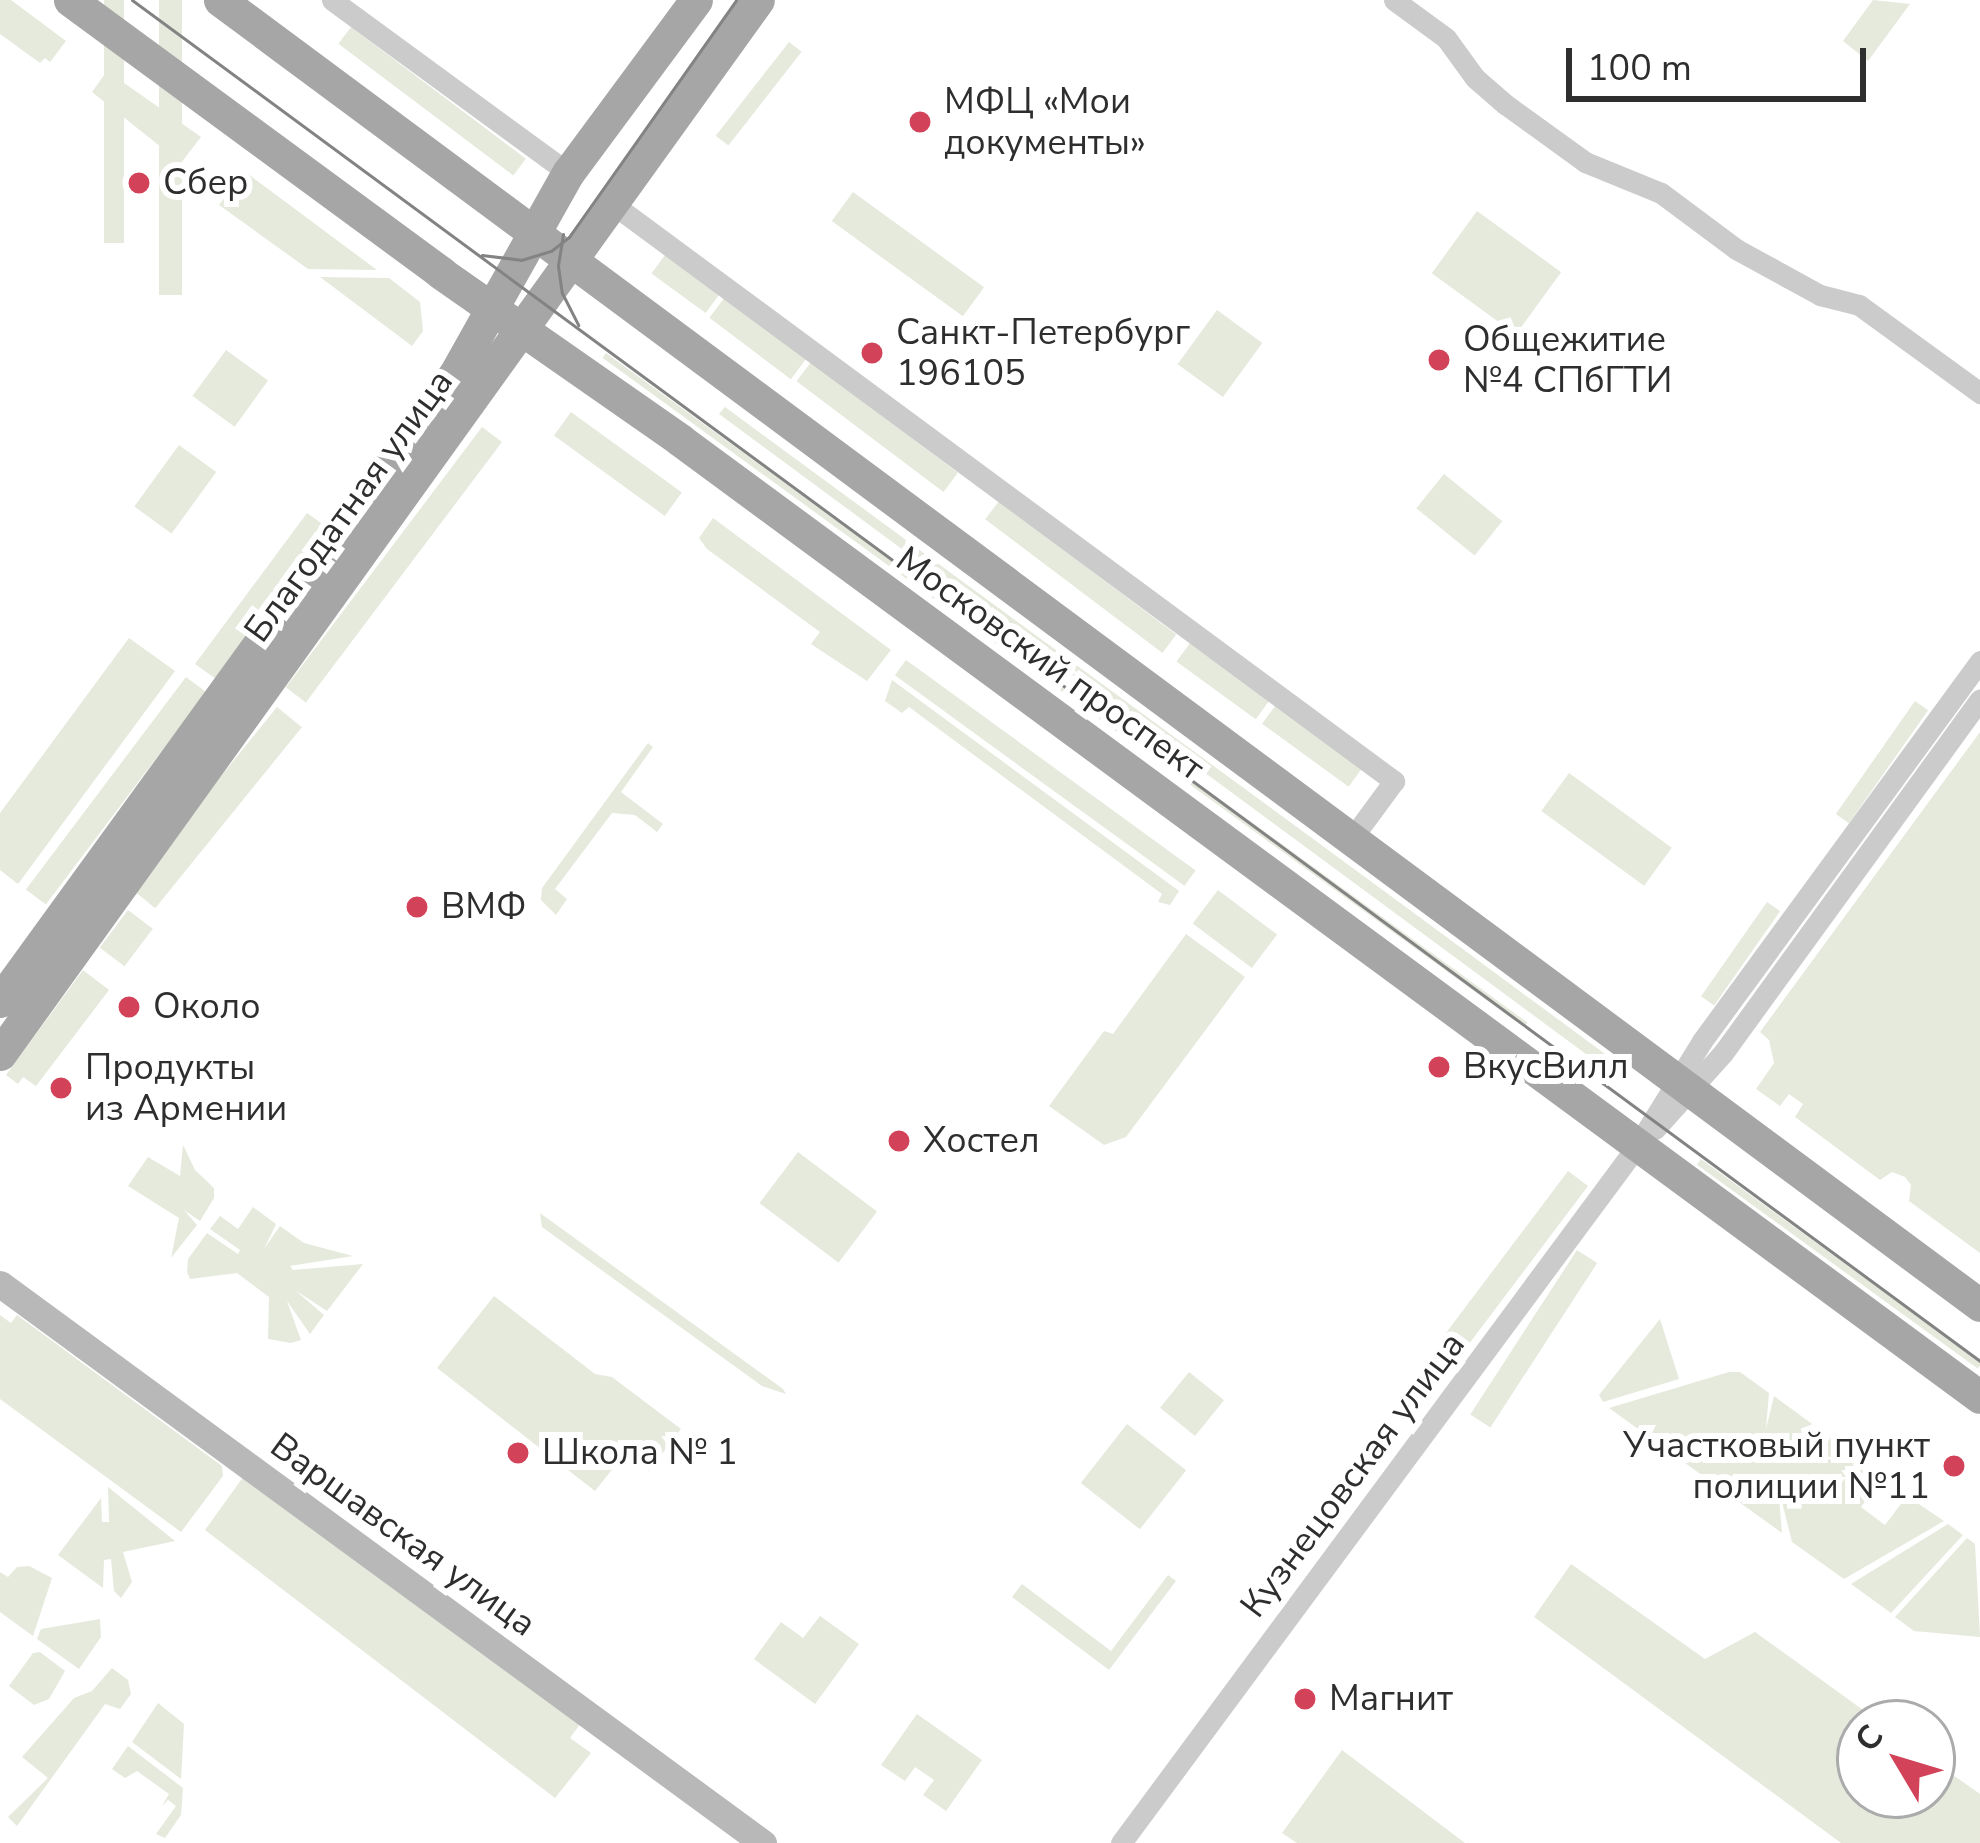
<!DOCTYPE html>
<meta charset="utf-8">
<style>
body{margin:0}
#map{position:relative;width:1980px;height:1843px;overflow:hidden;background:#fff;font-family:"Nunito Sans",sans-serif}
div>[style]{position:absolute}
.green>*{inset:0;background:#e5eadd;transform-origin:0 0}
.street>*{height:21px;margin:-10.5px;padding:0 10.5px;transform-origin:10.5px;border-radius:10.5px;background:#cbcbcb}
.secondary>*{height:27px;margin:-13.5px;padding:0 13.5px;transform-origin:13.5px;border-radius:13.5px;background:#b8b8b8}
.primary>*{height:33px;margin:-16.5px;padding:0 16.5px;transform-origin:16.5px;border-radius:16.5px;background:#a6a6a6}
.tram>*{height:3px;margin:-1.5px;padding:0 1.5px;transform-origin:1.5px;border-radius:1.5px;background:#838383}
.dots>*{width:33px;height:33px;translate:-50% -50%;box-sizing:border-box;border:6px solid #fff;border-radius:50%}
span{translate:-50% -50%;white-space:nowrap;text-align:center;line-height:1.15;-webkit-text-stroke:12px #fff;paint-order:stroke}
.poi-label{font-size:36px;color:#2e2e2e}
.left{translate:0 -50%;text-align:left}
.right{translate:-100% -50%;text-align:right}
.street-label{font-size:36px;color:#2e2e2e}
.north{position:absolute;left:1836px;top:1699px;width:120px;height:120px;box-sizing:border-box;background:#fff;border:3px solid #ababab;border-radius:50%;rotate:308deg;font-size:33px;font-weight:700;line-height:48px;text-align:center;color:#2e2e2e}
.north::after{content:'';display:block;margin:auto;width:42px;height:54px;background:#d2435a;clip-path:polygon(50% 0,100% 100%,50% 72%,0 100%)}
.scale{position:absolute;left:1566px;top:48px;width:300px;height:54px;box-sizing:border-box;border:6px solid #2e2e2e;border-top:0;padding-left:15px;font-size:36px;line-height:42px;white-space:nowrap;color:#2e2e2e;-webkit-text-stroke:9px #fff;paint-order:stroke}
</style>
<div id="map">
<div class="green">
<div style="clip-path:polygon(0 0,11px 0,66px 41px,50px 62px,45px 58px,40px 63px,0 34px)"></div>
<div style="left:104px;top:0;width:20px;height:243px"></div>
<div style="left:159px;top:0;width:23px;height:295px"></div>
<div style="clip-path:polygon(1873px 0,1910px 4px,1868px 61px,1843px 41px)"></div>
<div style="left:351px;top:27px;width:219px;height:21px;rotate:37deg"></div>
<div style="left:789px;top:42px;width:16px;height:119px;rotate:38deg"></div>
<div style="clip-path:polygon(107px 71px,201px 137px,181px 163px,92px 92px)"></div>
<div style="clip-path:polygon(243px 171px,244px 171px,377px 270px,308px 269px,219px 205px)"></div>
<div style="left:853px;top:192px;width:162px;height:36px;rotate:36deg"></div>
<div style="left:1477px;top:211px;width:104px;height:77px;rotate:36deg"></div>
<div style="left:665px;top:255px;width:67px;height:23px;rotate:36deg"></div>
<div style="clip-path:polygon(320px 277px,389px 278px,420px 302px,423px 331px,412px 346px)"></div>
<div style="left:725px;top:297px;width:102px;height:26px;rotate:37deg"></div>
<div style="left:1217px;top:310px;width:56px;height:67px;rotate:36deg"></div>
<div style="left:226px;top:350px;width:52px;height:57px;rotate:36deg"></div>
<div style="left:606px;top:353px;width:1139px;height:6px;rotate:36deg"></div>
<div style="left:811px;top:362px;width:184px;height:24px;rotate:37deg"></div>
<div style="clip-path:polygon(725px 407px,1418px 916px,1620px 1065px,1613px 1074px,719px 414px)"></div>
<div style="left:571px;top:412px;width:137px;height:29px;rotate:36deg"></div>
<div style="left:482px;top:427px;width:25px;height:326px;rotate:37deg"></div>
<div style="left:179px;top:445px;width:46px;height:76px;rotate:36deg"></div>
<div style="left:1444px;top:474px;width:75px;height:44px;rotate:39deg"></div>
<div style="left:999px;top:501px;width:222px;height:23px;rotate:37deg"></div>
<div style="clip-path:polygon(307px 513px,325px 526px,216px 679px,195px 664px)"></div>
<div style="clip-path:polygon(713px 518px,891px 650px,867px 681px,811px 644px,820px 632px,707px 549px,699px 538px)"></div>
<div style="clip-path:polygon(129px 638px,175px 671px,18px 884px,0 870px,0 813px)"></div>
<div style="left:1190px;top:643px;width:98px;height:23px;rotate:36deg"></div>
<div style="left:906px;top:660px;width:358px;height:19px;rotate:36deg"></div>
<div style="left:186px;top:677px;width:25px;height:266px;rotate:37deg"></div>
<div style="clip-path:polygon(892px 680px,1179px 891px,1170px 905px,1158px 902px,1162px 894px,909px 707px,902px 713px,885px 701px)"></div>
<div style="left:1915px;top:701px;width:16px;height:138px;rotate:35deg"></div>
<div style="left:1275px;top:706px;width:107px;height:22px;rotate:36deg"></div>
<div style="left:277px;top:707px;width:32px;height:233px;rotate:39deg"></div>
<div style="clip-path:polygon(1980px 732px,1980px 1253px,1909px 1201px,1911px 1185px,1905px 1177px,1892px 1172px,1880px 1180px,1795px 1117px,1803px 1104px,1789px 1094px,1780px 1106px,1756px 1089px,1774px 1063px,1769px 1040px,1760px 1032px)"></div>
<div style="clip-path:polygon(648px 743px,653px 747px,621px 792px,663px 824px,657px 832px,635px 815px,612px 813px,555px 889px,567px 899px,556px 915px,541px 900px,542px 888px)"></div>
<div style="left:1569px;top:773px;width:127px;height:47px;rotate:36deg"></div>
<div style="left:1218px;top:890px;width:74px;height:42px;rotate:37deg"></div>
<div style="left:1767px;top:902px;width:16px;height:115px;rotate:35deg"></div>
<div style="left:128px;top:910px;width:31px;height:47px;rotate:37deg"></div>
<div style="clip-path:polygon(1186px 934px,1245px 977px,1126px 1137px,1104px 1145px,1049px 1106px,1104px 1031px,1113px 1034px)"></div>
<div style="clip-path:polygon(83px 970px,109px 990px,36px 1086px,23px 1077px,18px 1084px,6px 1075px)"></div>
<div style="clip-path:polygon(183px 1145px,195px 1170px,214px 1188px,214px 1198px,200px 1221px,184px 1210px,197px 1225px,171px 1258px,179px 1218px,128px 1186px,148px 1157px,180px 1176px)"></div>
<div style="left:798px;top:1152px;width:99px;height:64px;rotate:37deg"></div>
<div style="left:1701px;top:1159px;width:347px;height:7px;rotate:36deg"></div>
<div style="left:1568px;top:1171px;width:25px;height:247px;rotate:37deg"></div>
<div style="clip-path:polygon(253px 1207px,276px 1224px,264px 1249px,280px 1226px,304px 1243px,353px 1256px,290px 1266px,293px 1270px,363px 1264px,327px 1311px,295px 1290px,324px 1315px,310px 1334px,287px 1301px,301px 1340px,291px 1343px,268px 1339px,269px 1297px,237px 1273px,190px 1279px,187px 1272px,188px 1259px,207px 1233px,238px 1254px,240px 1250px,210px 1229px,220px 1216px,238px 1229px)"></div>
<div style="clip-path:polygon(540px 1213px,783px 1389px,786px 1394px,762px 1386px,542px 1227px)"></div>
<div style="left:1577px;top:1250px;width:24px;height:196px;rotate:33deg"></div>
<div style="clip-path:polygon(494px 1296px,595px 1374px,612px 1377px,681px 1429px,649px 1471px,626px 1452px,595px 1491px,437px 1368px)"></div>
<div style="clip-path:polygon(0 1315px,11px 1323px,17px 1315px,222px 1466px,223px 1476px,181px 1532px,0 1399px)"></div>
<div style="clip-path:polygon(1660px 1319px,1679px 1379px,1603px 1402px,1599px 1395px)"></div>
<div style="left:1189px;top:1372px;width:45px;height:46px;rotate:39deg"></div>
<div style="clip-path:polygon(1729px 1372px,1740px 1372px,1769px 1393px,1766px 1429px,1774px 1396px,1860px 1459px,1801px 1455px,1867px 1465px,1883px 1477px,1861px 1507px,1885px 1525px,1907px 1496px,1944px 1521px,1844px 1579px,1792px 1542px,1778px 1486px,1782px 1533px,1609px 1408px)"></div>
<div style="left:1127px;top:1424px;width:75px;height:75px;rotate:38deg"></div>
<div style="clip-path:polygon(246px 1473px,583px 1720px,570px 1738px,591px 1753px,555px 1798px,205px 1530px)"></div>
<div style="clip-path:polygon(108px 1487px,175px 1541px,123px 1552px,132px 1582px,121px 1598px,114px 1591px,111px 1559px,104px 1560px,103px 1588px,58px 1555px,101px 1498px,102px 1522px,109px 1522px)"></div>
<div style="clip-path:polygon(1948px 1524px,1963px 1535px,1891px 1613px,1851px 1584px)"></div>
<div style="clip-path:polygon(1967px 1538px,1975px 1544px,1980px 1637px,1914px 1631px,1895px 1617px)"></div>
<div style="clip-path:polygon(1571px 1564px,1705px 1659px,1755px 1632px,1881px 1723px,1860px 1723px,1860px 1795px,1932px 1795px,1932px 1760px,1980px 1794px,1980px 1843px,1841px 1843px,1534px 1617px)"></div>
<div style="clip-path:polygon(29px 1566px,52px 1578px,33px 1636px,0 1612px,0 1572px,8px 1577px,17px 1567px)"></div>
<div style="clip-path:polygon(1168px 1575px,1176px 1581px,1109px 1670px,1012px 1597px,1022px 1584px,1111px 1651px)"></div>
<div style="clip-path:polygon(820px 1616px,859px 1644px,815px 1704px,754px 1659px,781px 1622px,803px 1638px)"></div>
<div style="clip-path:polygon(100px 1619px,101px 1637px,79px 1669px,37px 1639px,41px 1629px)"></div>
<div style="clip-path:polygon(40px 1652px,65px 1671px,49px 1699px,34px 1705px,9px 1686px,33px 1653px)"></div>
<div style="clip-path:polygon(112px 1668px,128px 1680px,131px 1694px,120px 1709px,105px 1704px,17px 1826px,8px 1817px,48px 1778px,22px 1757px,74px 1698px,92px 1691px)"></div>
<div style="clip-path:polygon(158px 1703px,184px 1724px,181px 1779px,132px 1742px)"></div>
<div style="clip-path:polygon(917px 1714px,982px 1760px,946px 1811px,923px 1795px,934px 1780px,915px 1767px,905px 1781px,881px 1765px)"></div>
<div style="clip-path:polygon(128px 1746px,183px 1788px,181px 1815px,165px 1838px,156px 1834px,176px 1806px,168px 1800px,162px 1806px,169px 1794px,137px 1771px,125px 1778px,112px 1769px)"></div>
<div style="clip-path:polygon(1342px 1750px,1465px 1843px,1297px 1843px,1282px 1833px)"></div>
</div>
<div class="street">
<div style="left:332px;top:0;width:293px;rotate:36.2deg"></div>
<div style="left:1394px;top:0;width:64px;rotate:36.2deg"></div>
<div style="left:1446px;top:38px;width:49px;rotate:54.1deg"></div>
<div style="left:1475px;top:78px;width:40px;rotate:41deg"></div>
<div style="left:1505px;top:104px;width:99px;rotate:35.9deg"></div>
<div style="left:1585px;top:162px;width:82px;rotate:22.2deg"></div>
<div style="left:1661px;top:193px;width:94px;rotate:36.7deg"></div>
<div style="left:1736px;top:249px;width:96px;rotate:28.7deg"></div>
<div style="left:1820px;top:295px;width:40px;rotate:14.4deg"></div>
<div style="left:1859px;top:305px;width:150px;rotate:36deg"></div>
<div style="left:610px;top:202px;width:975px;rotate:36.45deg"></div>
<div style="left:1394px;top:781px;width:74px;rotate:126.3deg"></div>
<div style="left:1655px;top:1129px;width:102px;rotate:-48.2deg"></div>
<div style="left:1723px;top:1053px;width:437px;rotate:-54deg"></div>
<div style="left:1121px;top:1843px;width:867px;rotate:-53.49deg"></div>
<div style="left:1637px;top:1146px;width:123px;rotate:-58.2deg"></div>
<div style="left:1702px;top:1041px;width:471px;rotate:-53.8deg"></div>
</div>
<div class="secondary">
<div style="left:0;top:1284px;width:946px;rotate:36.23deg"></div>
</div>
<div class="primary">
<div style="left:70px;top:0;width:461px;rotate:36.3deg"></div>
<div style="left:441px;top:273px;width:292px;rotate:34.9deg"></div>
<div style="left:680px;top:440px;width:1614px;rotate:36.36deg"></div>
<div style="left:220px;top:0;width:2191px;rotate:36.56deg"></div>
<div style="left:0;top:1001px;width:775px;rotate:-54.03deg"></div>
<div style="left:455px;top:374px;width:231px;rotate:-60.7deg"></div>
<div style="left:568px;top:173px;width:215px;rotate:-53.5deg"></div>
<div style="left:0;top:1054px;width:1298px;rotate:-54.28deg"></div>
</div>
<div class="tram">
<div style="left:132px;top:0;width:2295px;rotate:36.37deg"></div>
<div style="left:563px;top:234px;width:32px;rotate:99deg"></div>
<div style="left:558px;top:266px;width:27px;rotate:82deg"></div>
<div style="left:562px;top:293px;width:36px;rotate:63deg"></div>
<div style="left:482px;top:255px;width:39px;rotate:7deg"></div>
<div style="left:521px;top:260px;width:31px;rotate:-17deg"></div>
<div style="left:551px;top:251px;width:23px;rotate:-38deg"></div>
<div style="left:569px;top:237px;width:290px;rotate:-54.8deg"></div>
</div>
<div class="dots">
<div style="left:920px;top:122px;background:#d2435a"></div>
<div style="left:139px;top:183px;background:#d2435a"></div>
<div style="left:872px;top:353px;background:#d2435a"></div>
<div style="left:1439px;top:360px;background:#d2435a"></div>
<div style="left:417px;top:907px;background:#d2435a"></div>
<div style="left:129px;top:1007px;background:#d2435a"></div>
<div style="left:1439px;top:1067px;background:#d2435a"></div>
<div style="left:61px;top:1088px;background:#d2435a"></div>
<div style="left:899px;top:1141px;background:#d2435a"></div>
<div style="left:518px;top:1453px;background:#d2435a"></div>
<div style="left:1954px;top:1466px;background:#d2435a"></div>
<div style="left:1305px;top:1699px;background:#d2435a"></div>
</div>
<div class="poi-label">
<span class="left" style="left:944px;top:122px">МФЦ «Мои<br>документы»</span>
<span class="left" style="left:163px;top:183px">Сбер</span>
<span class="left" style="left:896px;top:353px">Санкт-Петербург<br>196105</span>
<span class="left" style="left:1463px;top:360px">Общежитие<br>№4 СПбГТИ</span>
<span class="left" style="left:441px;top:907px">ВМФ</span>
<span class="left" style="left:153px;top:1007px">Около</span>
<span class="left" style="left:85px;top:1088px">Продукты<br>из Армении</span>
<span class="left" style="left:1463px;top:1067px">ВкусВилл</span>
<span class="left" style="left:923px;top:1141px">Хостел</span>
<span class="right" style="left:1930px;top:1466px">Участковый пункт<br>полиции №11</span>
<span class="left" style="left:542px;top:1453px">Школа № 1</span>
<span class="left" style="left:1329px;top:1699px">Магнит</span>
</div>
<div class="street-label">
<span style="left:349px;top:506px;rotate:-54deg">Благодатная улица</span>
<span style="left:1050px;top:664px;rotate:36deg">Московский проспект</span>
<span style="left:1353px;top:1475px;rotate:-53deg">Кузнецовская улица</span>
<span style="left:403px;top:1535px;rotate:36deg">Варшавская улица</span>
</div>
<div class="north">С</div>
<div class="scale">100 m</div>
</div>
